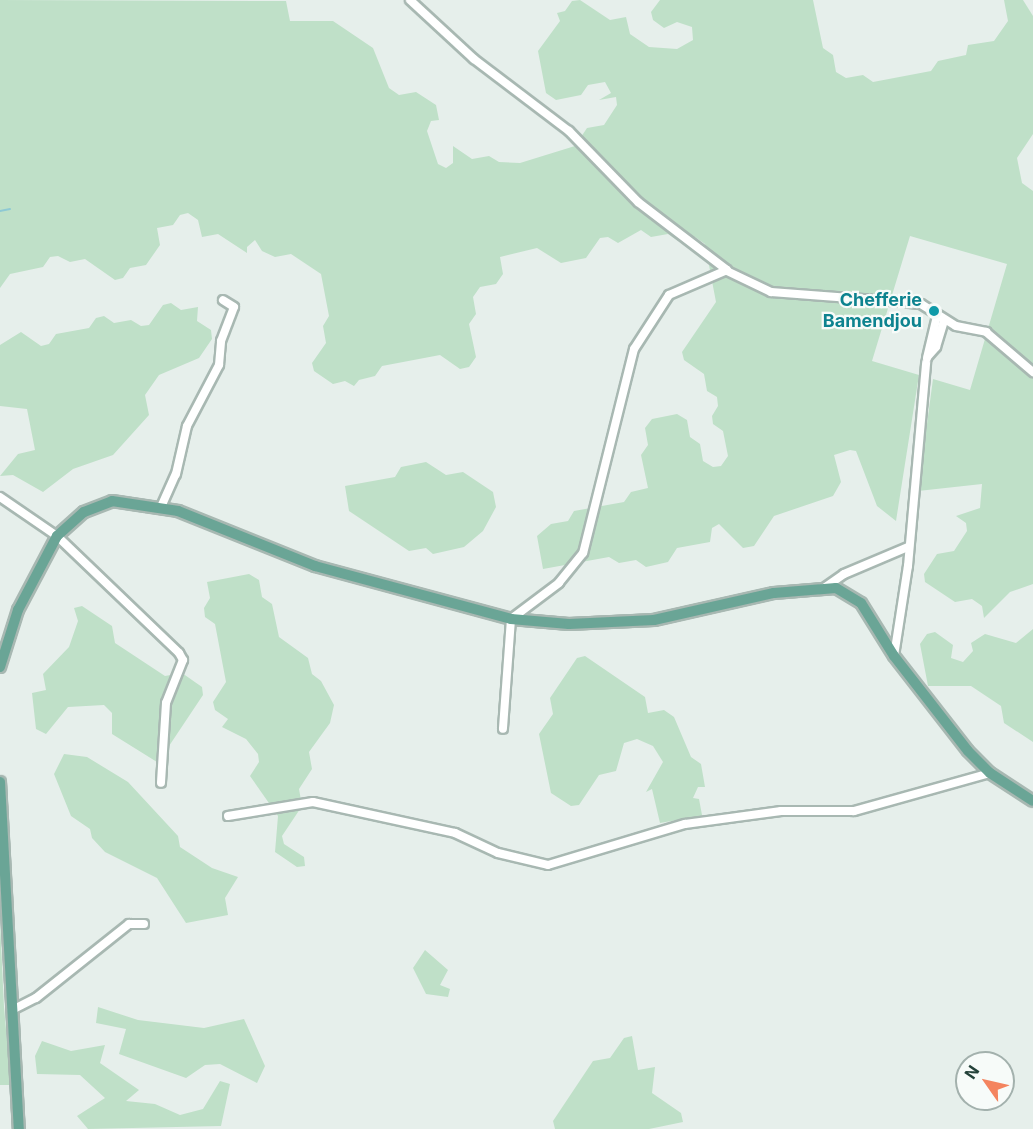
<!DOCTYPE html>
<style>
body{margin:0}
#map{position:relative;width:1033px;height:1129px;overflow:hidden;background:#e6efeb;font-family:Inter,sans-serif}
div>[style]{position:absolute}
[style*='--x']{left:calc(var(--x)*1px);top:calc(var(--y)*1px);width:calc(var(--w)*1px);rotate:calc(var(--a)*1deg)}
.green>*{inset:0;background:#bfe0c8}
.stream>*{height:1.5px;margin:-0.75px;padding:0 0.75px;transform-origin:0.75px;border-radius:0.75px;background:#8ec9d4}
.roads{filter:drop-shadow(2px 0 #a8b8b2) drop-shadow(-2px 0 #a8b8b2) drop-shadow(0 2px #a8b8b2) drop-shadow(0 -2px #a8b8b2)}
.minor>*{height:8px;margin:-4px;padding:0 4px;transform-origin:4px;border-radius:4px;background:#fff}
.major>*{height:10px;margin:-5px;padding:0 5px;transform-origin:5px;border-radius:5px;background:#6aa596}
.dots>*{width:16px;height:16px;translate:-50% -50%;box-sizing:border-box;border:3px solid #f7fbf9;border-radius:50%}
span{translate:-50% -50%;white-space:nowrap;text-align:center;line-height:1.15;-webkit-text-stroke:4.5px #f7fbf9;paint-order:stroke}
.culture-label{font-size:18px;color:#0d838f;font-weight:700}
.right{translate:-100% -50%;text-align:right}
.north{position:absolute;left:955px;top:1051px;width:60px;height:60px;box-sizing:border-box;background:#f7fbf9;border:2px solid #a3b1ad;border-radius:50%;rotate:304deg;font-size:16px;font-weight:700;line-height:24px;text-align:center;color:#24423a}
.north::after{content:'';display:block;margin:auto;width:21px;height:27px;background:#f4845f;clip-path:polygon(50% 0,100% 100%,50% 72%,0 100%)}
</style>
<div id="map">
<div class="green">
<div style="clip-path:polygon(0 0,286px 1px,290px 21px,333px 21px,373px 48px,389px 88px,399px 95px,416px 92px,436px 105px,439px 120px,431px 121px,427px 131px,438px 164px,446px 168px,453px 163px,453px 146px,472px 159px,489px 156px,499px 162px,520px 163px,575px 146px,587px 128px,604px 125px,617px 105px,616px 97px,599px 100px,611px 93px,605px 82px,588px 85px,581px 95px,556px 100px,546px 93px,538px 51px,560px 21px,557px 13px,565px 11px,572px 1px,580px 0,610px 20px,626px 17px,630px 34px,649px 47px,677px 49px,693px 40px,692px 27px,677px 22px,664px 28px,653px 20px,651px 12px,660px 0,813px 0,823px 48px,833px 55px,836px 72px,846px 78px,863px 75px,873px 82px,931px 71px,938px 61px,966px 55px,968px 45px,994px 41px,1008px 21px,1004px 0,1023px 0,1033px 16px,1033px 134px,1017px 158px,1022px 183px,1033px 191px,1033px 584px,1010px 592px,984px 618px,982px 606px,972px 599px,955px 602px,925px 582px,924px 574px,937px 554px,954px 551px,967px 531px,966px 523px,956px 516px,980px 508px,982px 484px,918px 491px,933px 379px,970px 390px,1007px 264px,910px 236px,872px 361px,919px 375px,896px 521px,877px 506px,856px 451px,850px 450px,834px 455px,841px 482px,833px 496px,774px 516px,754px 546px,743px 548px,719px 524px,712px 528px,710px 542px,677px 548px,668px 562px,646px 567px,636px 560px,619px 563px,609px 557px,543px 569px,537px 536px,551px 524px,568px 521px,574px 511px,624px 502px,631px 492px,648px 488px,641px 455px,648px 445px,645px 428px,652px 419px,677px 414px,687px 420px,690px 437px,700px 444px,703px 461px,713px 467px,721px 466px,728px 456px,723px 431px,713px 424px,712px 416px,718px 406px,717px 397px,707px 391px,704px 374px,684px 360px,682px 352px,716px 302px,705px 244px,695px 237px,678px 241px,668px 234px,651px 237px,641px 230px,618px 243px,608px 237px,600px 238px,586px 258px,561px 263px,537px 248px,500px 257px,503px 274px,496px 284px,480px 287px,473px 297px,476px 314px,469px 324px,476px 357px,469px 367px,460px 369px,440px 355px,382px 366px,375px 376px,359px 380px,354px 386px,345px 381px,333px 384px,314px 371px,312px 363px,326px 343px,323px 326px,329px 316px,321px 274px,291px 254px,275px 257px,262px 251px,255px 240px,247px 247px,247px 253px,218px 234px,202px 237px,198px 220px,188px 213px,180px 215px,173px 225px,157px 228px,160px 245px,146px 265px,130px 268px,123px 278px,115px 280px,85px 259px,70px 262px,58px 256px,50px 257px,43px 267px,10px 274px,0 288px)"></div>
<div style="clip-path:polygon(171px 303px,181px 310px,198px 307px,197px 321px,211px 330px,212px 339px,199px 358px,159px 375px,145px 395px,149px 415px,113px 455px,73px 469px,43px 492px,13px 475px,0 476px,18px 454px,35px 450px,27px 409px,0 406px,0 345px,21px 332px,41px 346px,49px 344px,56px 334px,89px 328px,96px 318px,104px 316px,114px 323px,131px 320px,141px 326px,149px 325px,163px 305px)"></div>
<div style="clip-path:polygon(426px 462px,446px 475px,463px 472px,493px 492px,496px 507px,483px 531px,464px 547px,433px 554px,426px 548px,409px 551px,349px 511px,345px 486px,395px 477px,401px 467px)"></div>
<div style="clip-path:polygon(249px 574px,259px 580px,262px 597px,272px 604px,279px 637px,308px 658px,312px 674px,321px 681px,334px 705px,330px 723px,309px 752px,312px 769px,299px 789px,302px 806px,282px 836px,284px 844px,304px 857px,305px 866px,297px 867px,275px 852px,278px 816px,250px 776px,259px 762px,258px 754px,246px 739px,222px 727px,228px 719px,215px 710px,213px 702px,226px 682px,215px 624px,205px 617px,204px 608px,210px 598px,207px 582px)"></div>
<div style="clip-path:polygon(82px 606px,112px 626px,115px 643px,165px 676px,182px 673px,202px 687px,203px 695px,163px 755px,165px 767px,112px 734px,112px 713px,104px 705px,68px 707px,46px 734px,36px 729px,32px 693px,46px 690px,43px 674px,69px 647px,78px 621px,74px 608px)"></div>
<div style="clip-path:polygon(1033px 629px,1033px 742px,1004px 723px,1001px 706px,971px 686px,928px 686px,920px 644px,927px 634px,935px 632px,953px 645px,951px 658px,963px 662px,973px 651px,971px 643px,985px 634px,1016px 643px)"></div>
<div style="clip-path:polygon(585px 656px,645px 697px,648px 713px,664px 710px,674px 717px,691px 757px,701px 764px,705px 787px,698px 787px,693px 798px,699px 799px,702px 815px,695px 825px,687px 827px,677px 820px,660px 823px,652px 789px,646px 792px,663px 762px,653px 746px,637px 739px,624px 743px,616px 771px,599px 775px,579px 805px,571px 806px,551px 793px,539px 734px,553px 714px,550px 698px,577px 658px)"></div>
<div style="clip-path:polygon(64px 754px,87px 757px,128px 782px,178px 836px,180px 847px,212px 868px,238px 877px,225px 898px,228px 915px,186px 923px,157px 878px,105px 852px,92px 838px,90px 829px,71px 816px,54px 774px)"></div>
<div style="clip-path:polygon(0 922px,4px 1007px,11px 1085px,0 1085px)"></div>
<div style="clip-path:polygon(425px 950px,448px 970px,440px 985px,450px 989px,448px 997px,426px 994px,413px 968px)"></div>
<div style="clip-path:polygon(98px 1007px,138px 1020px,204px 1028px,244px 1019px,265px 1066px,257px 1083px,220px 1064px,205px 1065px,186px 1078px,119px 1054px,126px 1029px,96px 1023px)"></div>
<div style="clip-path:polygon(632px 1036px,638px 1070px,655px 1067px,652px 1093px,681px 1113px,683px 1122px,649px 1129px,555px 1129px,553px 1121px,593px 1061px,610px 1058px,624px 1038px)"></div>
<div style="clip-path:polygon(42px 1041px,71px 1051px,105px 1045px,100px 1063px,139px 1090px,126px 1101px,155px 1104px,180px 1115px,203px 1109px,220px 1081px,230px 1084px,221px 1126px,88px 1129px,77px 1116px,105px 1098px,80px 1075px,37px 1074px,35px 1056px)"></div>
</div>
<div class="stream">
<div style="--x:0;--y:211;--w:10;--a:-11"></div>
</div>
<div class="roads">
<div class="minor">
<div style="--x:410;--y:0;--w:87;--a:42.7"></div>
<div style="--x:474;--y:59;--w:119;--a:37.2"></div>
<div style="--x:569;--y:131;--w:99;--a:45.8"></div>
<div style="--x:638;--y:202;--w:112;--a:37.4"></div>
<div style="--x:727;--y:270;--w:63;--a:156.7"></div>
<div style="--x:669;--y:295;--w:64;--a:122.9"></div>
<div style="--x:634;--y:349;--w:210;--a:104"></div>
<div style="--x:583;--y:553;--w:38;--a:129"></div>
<div style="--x:559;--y:583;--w:60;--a:143.1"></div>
<div style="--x:511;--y:619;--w:110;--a:94.2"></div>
<div style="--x:727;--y:271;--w:49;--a:25.5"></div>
<div style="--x:771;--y:292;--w:132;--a:4.3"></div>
<div style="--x:909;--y:303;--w:12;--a:5"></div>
<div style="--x:921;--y:304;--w:41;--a:32.2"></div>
<div style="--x:956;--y:326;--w:31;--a:11"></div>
<div style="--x:986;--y:332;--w:62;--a:40.4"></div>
<div style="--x:928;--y:356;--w:12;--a:-48"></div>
<div style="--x:936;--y:347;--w:27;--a:-73"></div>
<div style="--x:927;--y:358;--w:43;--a:-76.6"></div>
<div style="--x:0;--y:497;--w:69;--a:34.4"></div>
<div style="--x:57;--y:536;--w:169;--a:43.8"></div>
<div style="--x:179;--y:653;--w:8;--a:60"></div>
<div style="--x:183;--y:660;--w:46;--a:111.6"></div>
<div style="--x:166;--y:703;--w:80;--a:93.6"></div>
<div style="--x:161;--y:507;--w:36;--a:-66"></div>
<div style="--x:176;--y:474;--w:49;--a:-77.1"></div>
<div style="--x:187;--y:426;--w:69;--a:-62.3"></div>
<div style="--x:219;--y:365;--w:24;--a:-85"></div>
<div style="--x:221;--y:341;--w:36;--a:-69"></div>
<div style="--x:234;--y:307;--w:13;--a:-148"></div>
<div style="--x:824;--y:588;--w:24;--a:-35"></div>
<div style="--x:844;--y:574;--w:69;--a:-22.9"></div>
<div style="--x:894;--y:656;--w:91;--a:-81.2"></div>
<div style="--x:908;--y:566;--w:204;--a:-84.9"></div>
<div style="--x:228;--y:816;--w:86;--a:-9.4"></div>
<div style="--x:313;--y:802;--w:145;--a:12.3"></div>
<div style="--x:455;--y:833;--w:47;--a:24.9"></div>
<div style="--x:498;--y:853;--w:51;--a:13.5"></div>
<div style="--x:548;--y:865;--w:143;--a:-16.7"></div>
<div style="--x:685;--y:824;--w:97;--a:-7.7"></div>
<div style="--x:781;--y:811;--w:73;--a:0"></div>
<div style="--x:854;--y:811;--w:141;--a:-15.6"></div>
<div style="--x:12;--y:1010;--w:27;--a:-27"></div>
<div style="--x:36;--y:998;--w:119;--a:-38.5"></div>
<div style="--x:129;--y:924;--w:15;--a:0"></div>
</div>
<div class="major">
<div style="--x:0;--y:667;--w:60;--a:-72.5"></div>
<div style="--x:18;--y:610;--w:84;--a:-62.2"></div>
<div style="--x:57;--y:536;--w:36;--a:-42"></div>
<div style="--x:84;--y:512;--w:30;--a:-21"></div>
<div style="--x:112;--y:501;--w:67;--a:8.6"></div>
<div style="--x:178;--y:511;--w:148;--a:21.9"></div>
<div style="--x:315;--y:566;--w:203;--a:15.1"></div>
<div style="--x:511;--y:619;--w:58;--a:4.9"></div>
<div style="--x:569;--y:624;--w:85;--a:-2.7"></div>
<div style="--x:654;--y:620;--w:123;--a:-12.7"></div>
<div style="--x:774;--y:593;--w:62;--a:-4.6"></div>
<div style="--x:836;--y:588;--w:29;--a:31"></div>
<div style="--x:861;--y:603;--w:62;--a:58.1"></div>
<div style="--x:894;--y:656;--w:120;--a:52.1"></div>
<div style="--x:968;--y:751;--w:31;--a:45"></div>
<div style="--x:990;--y:773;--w:51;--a:33.1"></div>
<div style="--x:0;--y:782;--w:348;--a:86.9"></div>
</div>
</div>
<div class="dots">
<div style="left:934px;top:311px;background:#0f9aa8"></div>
</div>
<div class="culture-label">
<span class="right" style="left:922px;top:311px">Chefferie<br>Bamendjou</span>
</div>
<div class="north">N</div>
</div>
